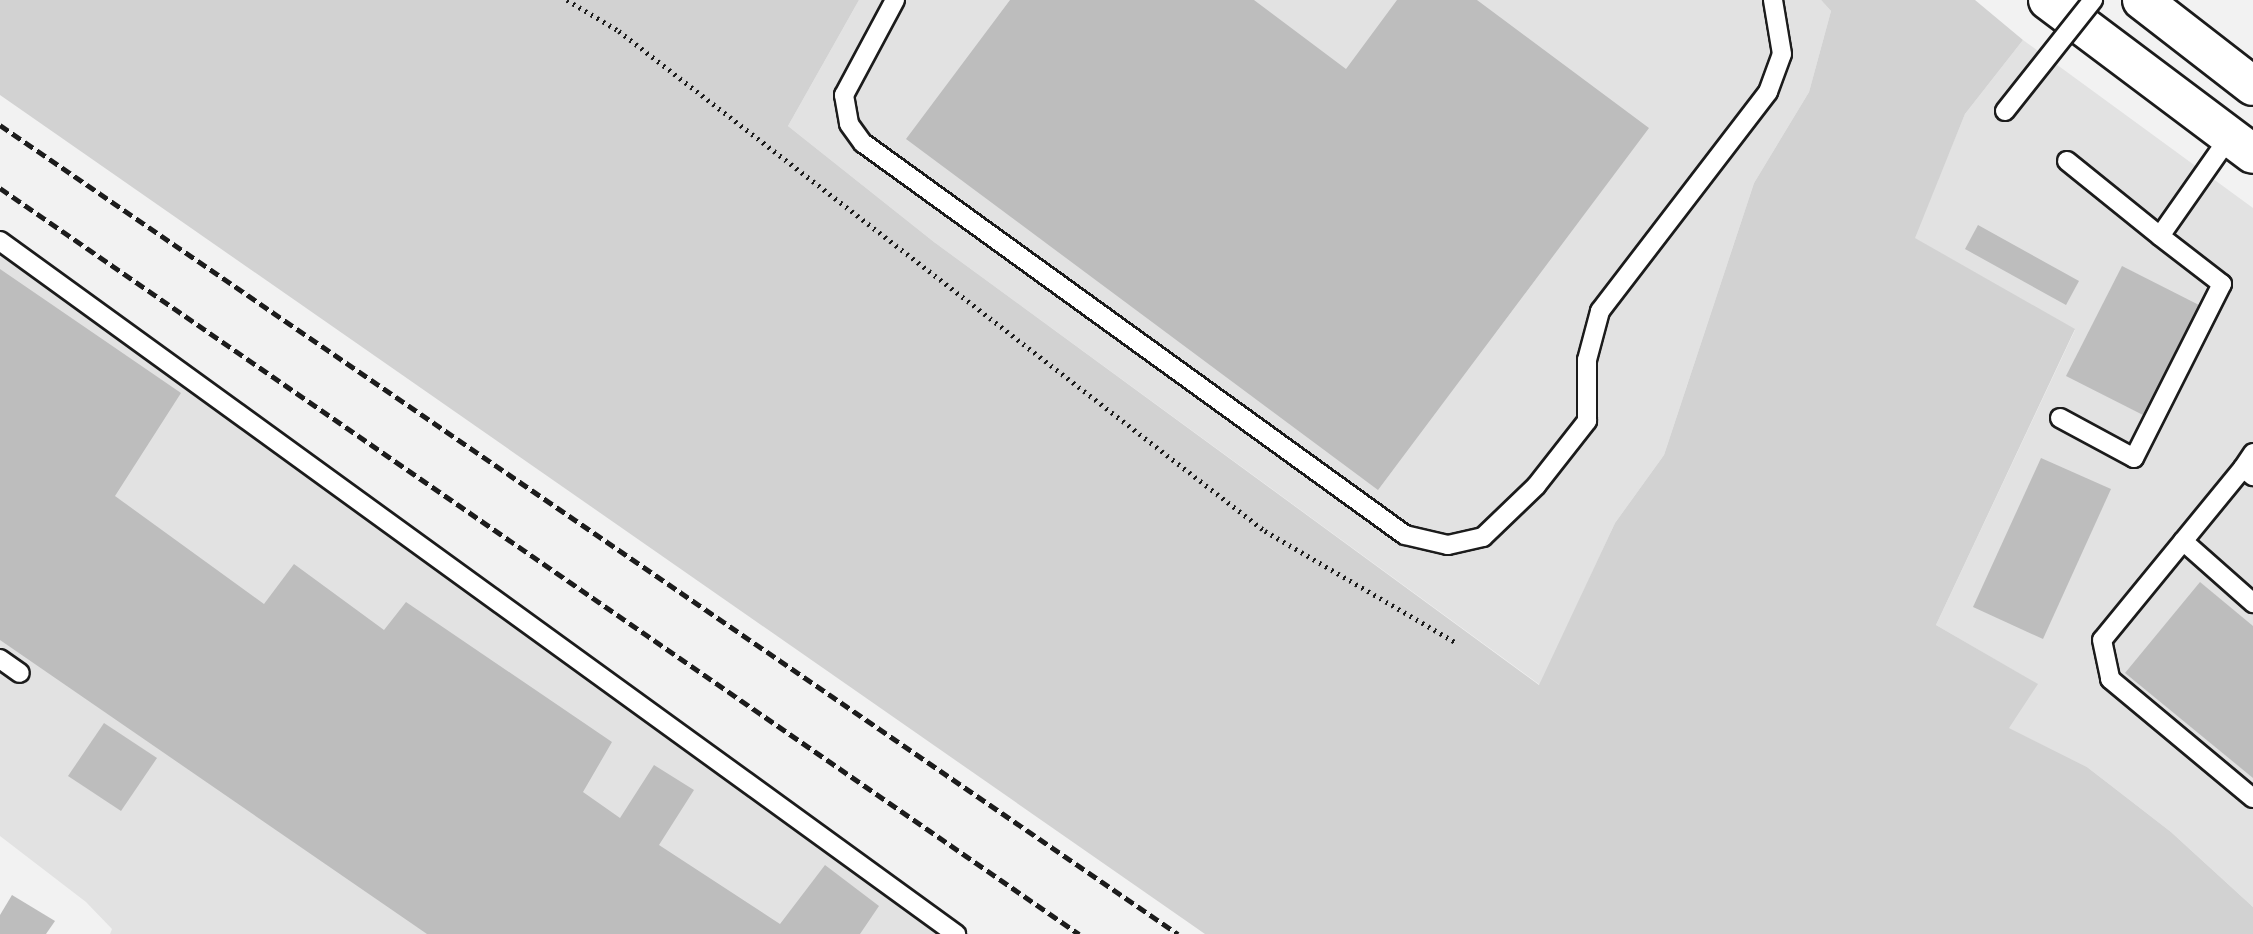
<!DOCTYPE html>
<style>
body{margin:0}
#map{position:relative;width:2253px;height:934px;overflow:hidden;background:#f2f2f2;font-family:Mali,sans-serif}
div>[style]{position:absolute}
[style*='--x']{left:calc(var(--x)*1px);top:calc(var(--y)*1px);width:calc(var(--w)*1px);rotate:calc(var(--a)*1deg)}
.built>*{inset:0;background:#e2e2e2}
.green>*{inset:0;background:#d2d2d2}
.building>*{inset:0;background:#bdbdbd}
.path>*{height:4.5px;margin-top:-2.25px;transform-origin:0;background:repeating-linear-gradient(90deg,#1c1c1c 0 2px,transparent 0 7px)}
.roads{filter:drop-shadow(2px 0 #1c1c1c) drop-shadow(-2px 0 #1c1c1c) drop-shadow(0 2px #1c1c1c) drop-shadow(0 -2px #1c1c1c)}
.service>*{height:18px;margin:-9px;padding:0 9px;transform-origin:9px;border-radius:9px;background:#fff}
.trunk>*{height:38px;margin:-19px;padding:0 19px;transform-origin:19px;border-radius:19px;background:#fff}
.rail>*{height:5px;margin-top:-2.5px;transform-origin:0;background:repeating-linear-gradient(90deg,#1c1c1c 0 10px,transparent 0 15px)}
.bridges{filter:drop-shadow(2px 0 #1c1c1c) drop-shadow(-2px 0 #1c1c1c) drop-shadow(0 2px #1c1c1c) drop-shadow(0 -2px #1c1c1c)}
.service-bridge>*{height:18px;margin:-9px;padding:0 9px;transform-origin:9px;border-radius:9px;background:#fff}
span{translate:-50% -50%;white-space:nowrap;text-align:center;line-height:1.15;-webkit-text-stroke:7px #fff;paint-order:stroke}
</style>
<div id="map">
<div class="built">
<div style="clip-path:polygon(859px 0,1821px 0,1831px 11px,1809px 92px,1754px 183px,1664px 455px,1615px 523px,1540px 685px,934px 242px,788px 126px)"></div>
<div style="clip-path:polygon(2023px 40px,2253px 208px,2253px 907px,2171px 832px,2087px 767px,2008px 728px,2037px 684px,1936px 625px,2075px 330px,1914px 238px,1965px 114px)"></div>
<div style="clip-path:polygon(0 236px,969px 934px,110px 934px,112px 929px,86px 902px,0 836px)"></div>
</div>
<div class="green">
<div style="clip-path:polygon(0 0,859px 0,788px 126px,934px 242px,1539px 685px,1615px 523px,1664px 455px,1754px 183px,1809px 92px,1831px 11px,1821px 0,1975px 0,2023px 40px,1965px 114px,1915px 238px,2075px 329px,1936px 625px,2038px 684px,2009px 728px,2087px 767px,2171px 832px,2253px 907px,2253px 934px,1205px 934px,0 95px)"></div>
</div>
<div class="building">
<div style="clip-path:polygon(1010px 0,1254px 0,1346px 69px,1397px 0,1477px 0,1649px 128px,1378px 490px,906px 139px)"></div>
<div style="clip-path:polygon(1978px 225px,2079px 281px,2066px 305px,1965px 249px)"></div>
<div style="clip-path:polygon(2122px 266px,2199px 305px,2143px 415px,2066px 376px)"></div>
<div style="clip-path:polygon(0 269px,181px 393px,115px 496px,264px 604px,294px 564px,384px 630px,406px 602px,612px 742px,583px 792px,620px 818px,654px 765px,694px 790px,659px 845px,780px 924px,825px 865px,879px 906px,860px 934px,427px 934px,0 640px)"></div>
<div style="clip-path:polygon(2041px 458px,2111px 489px,2043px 639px,1973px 607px)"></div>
<div style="clip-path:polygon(2200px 582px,2253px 626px,2253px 778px,2125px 673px)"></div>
<div style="clip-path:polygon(104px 723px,157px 758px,121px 811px,68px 776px)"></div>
<div style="clip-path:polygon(12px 895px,55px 921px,46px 934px,0 934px,0 915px)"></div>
</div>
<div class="path">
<div style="--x:567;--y:0;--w:61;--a:30.8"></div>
<div style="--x:619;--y:31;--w:817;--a:37.74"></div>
<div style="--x:1265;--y:531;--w:220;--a:30.3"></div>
</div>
<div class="roads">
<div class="service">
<div style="--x:895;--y:0;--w:108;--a:118.2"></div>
<div style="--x:844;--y:95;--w:29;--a:80"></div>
<div style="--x:849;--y:124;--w:24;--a:54"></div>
<div style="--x:863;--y:143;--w:669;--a:35.88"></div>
<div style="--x:1405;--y:535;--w:44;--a:13.1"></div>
<div style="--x:1448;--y:545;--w:36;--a:-13"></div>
<div style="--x:1483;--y:537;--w:74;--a:-43.9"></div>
<div style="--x:1536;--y:486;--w:83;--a:-51.9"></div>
<div style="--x:1587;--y:421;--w:61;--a:-90"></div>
<div style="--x:1587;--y:360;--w:51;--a:-75.1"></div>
<div style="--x:1600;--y:311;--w:276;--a:-52.5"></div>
<div style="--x:1768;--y:92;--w:40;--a:-69.8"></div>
<div style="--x:1782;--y:54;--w:55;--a:-99.5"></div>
<div style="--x:2067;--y:161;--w:119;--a:38.9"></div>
<div style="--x:2160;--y:236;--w:122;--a:-55"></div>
<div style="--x:0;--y:241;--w:1181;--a:35.94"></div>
<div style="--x:2060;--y:418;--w:84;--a:28.4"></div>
<div style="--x:2134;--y:458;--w:195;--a:-63.2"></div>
<div style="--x:2222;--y:284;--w:78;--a:-142.3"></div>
<div style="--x:2253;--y:453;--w:18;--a:124"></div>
<div style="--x:2243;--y:468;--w:13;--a:39"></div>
<div style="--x:2243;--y:468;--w:222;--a:129.3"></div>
<div style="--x:2102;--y:640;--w:40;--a:78"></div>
<div style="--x:2110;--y:679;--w:186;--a:39.8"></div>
<div style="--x:2183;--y:541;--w:94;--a:41.5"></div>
<div style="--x:0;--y:659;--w:24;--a:35"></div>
</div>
<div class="trunk">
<div style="--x:2048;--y:0;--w:256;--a:36.9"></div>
<div style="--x:2142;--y:0;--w:140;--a:37.8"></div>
</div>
</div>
<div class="rail">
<div style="--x:0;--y:125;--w:1429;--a:34.48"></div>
<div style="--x:0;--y:188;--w:1312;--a:34.66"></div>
</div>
<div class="bridges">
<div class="service-bridge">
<div style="--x:2005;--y:111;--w:142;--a:-51.6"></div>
</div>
</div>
</div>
